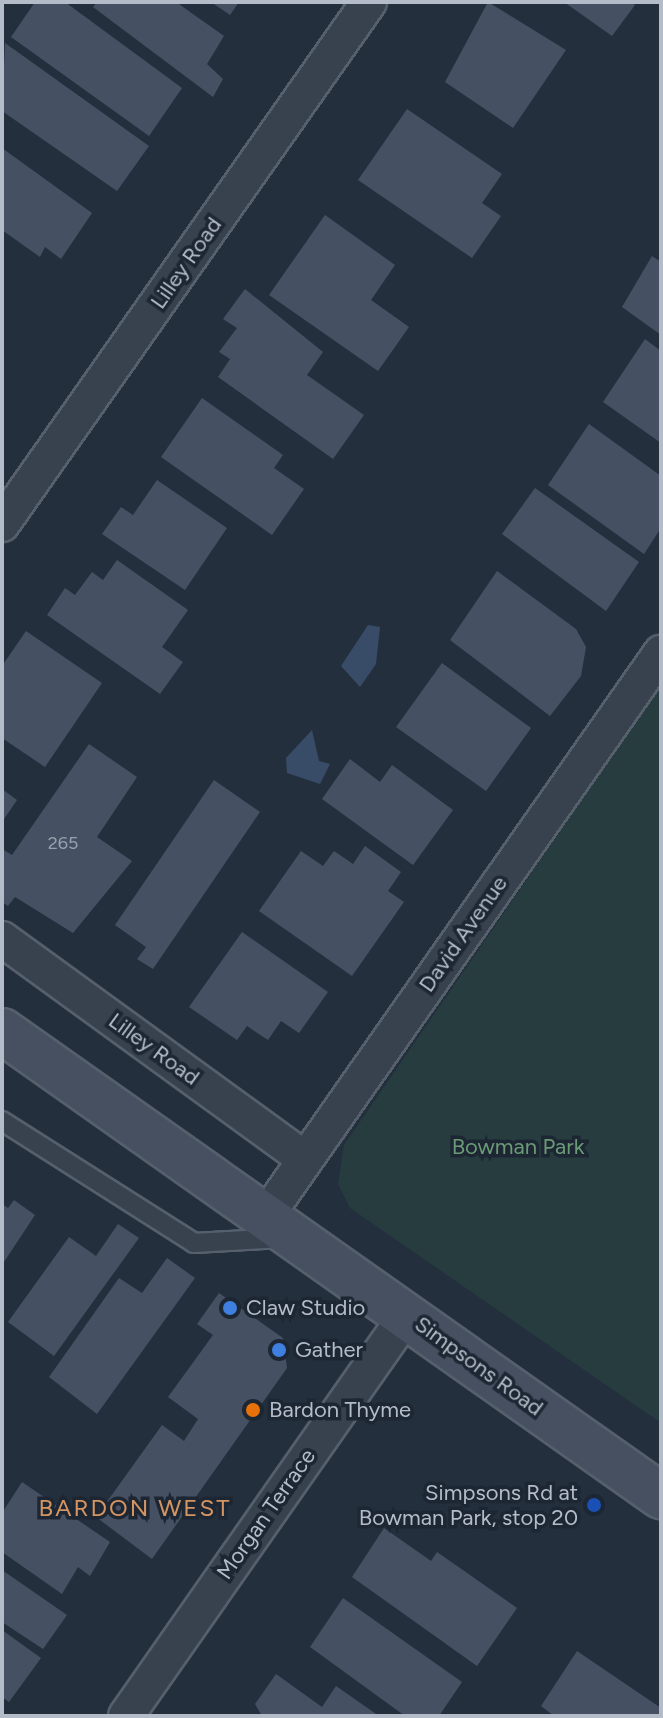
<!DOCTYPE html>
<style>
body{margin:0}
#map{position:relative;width:663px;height:1718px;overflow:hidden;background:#242f3e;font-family:Figtree,sans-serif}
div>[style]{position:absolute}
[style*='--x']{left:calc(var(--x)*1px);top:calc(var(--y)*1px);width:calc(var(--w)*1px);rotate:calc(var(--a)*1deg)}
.green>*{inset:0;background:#263c3f}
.water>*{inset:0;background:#394c67}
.building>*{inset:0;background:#455162}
.roads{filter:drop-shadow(2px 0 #565f6c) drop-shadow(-2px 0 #565f6c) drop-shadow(0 2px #565f6c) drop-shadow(0 -2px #565f6c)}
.lane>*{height:18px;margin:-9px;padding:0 9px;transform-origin:9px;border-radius:9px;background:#38414e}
.street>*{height:34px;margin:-17px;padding:0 17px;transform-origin:17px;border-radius:17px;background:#38414e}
.secondary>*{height:44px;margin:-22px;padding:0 22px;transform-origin:22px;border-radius:22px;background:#465061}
.dots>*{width:22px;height:22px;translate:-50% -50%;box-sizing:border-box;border:4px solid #1d2633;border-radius:50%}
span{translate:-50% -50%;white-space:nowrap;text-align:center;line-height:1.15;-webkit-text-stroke:7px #1d2633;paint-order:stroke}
.number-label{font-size:18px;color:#98a1af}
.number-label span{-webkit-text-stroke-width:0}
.street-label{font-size:22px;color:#b4bcc9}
.park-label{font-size:22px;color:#6b9a76}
.poi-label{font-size:22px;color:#b4bcc9}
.left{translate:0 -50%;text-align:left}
.right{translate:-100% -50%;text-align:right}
.neighbourhood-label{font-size:24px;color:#d59563;letter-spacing:2px}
.frame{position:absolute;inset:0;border:4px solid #b4bcc9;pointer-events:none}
</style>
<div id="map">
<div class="green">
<div style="clip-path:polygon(661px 685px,661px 1423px,350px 1208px,338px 1184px,344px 1145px)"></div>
</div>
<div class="water">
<div style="clip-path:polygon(368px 625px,380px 627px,376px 664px,360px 687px,341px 666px)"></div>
<div style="clip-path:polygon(312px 730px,319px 761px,330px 764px,320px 784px,287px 773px,286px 758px)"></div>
</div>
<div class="building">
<div style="clip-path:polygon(35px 2px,65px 2px,182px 88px,149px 136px,11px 37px)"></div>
<div style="clip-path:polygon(97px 2px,176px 2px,224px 36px,207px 64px,223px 79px,213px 97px,93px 7px)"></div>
<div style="clip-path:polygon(211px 2px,239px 2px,230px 15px)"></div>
<div style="clip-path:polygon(488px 2px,566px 50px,513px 128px,445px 82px)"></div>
<div style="clip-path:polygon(564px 2px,630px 2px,635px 5px,612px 36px)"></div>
<div style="clip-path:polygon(5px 43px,149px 146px,117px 191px,2px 111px)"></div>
<div style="clip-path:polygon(407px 109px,502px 174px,482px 203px,501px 216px,472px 258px,358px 180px)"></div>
<div style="clip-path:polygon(2px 148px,92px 213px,61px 259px,45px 247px,40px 257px,2px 230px)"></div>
<div style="clip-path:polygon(325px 215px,395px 265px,371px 300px,409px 327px,378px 371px,269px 295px)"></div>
<div style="clip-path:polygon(652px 256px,661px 262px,661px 335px,622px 307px)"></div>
<div style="clip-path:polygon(245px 289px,323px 352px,307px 375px,364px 415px,333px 459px,218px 377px,230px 359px,219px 352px,237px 328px,223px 319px)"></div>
<div style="clip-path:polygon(645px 339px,661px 351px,661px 443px,603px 402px)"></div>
<div style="clip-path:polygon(202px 398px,283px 455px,274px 468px,304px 489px,272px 535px,161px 457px)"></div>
<div style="clip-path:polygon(589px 424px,661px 476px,661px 528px,644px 554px,548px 485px)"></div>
<div style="clip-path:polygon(157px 480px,227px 528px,185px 590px,102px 534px,121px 507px,133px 515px)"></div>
<div style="clip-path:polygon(535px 488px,639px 562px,606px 611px,502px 534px)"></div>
<div style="clip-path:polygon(117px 560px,188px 610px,162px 647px,183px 662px,160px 694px,47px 615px,65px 588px,75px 595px,92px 572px,103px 580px)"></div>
<div style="clip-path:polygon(497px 571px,576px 629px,586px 647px,581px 676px,550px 716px,450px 640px)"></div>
<div style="clip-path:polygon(26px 631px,102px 683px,45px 767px,2px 738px,2px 666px)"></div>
<div style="clip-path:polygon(442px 663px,531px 728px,486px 791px,396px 727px)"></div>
<div style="clip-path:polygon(89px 744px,137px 777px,97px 837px,132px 861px,73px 933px,15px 897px,8px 906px,2px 902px,2px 849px,12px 855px)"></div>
<div style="clip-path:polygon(350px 759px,380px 782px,392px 765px,453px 810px,413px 865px,322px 799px)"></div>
<div style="clip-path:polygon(214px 780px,260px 812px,153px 969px,137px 959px,146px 947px,115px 925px)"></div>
<div style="clip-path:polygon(2px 789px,17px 800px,2px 822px)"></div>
<div style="clip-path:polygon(365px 846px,401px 872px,388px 891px,404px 902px,352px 976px,259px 911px,301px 851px,323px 866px,334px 851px,353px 864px)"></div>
<div style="clip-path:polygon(242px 932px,328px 992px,299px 1033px,281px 1021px,268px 1040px,247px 1026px,237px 1040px,189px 1007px)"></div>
<div style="clip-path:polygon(14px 1200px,35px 1215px,2px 1265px,2px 1204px,8px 1208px)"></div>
<div style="clip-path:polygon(118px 1224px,139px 1238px,54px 1356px,8px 1322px,69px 1237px,96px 1256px)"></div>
<div style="clip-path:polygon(167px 1258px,195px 1278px,97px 1414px,49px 1377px,119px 1278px,142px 1293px)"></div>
<div style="clip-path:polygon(219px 1293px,283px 1338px,287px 1368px,152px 1559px,96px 1517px,162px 1425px,184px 1441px,198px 1419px,168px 1397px,213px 1335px,197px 1324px)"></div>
<div style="clip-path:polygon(22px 1482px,110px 1542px,90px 1576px,78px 1567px,62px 1594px,2px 1552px,2px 1513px)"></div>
<div style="clip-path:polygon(384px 1528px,431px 1561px,437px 1552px,517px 1608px,477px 1666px,352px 1577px)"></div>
<div style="clip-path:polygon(2px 1570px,67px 1615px,43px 1649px,2px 1622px)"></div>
<div style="clip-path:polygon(343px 1598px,462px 1682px,439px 1716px,405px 1716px,310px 1647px)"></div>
<div style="clip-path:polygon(2px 1630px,41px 1658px,9px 1702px,2px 1697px)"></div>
<div style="clip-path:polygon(577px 1651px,661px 1708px,661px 1716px,554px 1716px,541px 1706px)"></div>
<div style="clip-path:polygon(276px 1674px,322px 1707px,336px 1686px,379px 1716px,262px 1716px,255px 1704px)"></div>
</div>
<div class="roads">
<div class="lane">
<div style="--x:2;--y:1121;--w:227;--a:32.4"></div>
<div style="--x:194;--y:1243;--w:88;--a:-3.3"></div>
</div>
<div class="street">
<div style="--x:2;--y:524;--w:638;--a:-54.89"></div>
<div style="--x:2;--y:939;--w:374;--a:36"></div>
<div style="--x:266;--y:1216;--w:688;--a:-54.95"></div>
<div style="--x:126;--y:1716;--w:491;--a:-55"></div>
</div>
<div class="secondary">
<div style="--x:2;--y:1031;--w:807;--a:35.21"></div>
</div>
</div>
<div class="dots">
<div style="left:230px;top:1308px;background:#3f7fe0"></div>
<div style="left:279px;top:1350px;background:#3f7fe0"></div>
<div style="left:253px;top:1410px;background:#e8710a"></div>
<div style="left:594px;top:1505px;background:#1a4fb4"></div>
</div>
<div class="number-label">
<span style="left:63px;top:843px">265</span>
</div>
<div class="street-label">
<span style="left:186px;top:263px;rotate:-55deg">Lilley Road</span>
<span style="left:463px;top:934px;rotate:-55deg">David Avenue</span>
<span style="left:154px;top:1049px;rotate:36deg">Lilley Road</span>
<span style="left:479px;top:1366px;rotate:36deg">Simpsons Road</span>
<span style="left:266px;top:1514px;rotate:-55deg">Morgan Terrace</span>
</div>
<div class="park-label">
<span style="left:518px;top:1147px">Bowman Park</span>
</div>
<div class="poi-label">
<span class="left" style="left:246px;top:1308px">Claw Studio</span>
<span class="left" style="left:295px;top:1350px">Gather</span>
<span class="left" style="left:269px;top:1410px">Bardon Thyme</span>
<span class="right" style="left:578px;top:1505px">Simpsons Rd at<br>Bowman Park, stop 20</span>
</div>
<div class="neighbourhood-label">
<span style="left:135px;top:1508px">BARDON WEST</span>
</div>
<div class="frame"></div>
</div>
